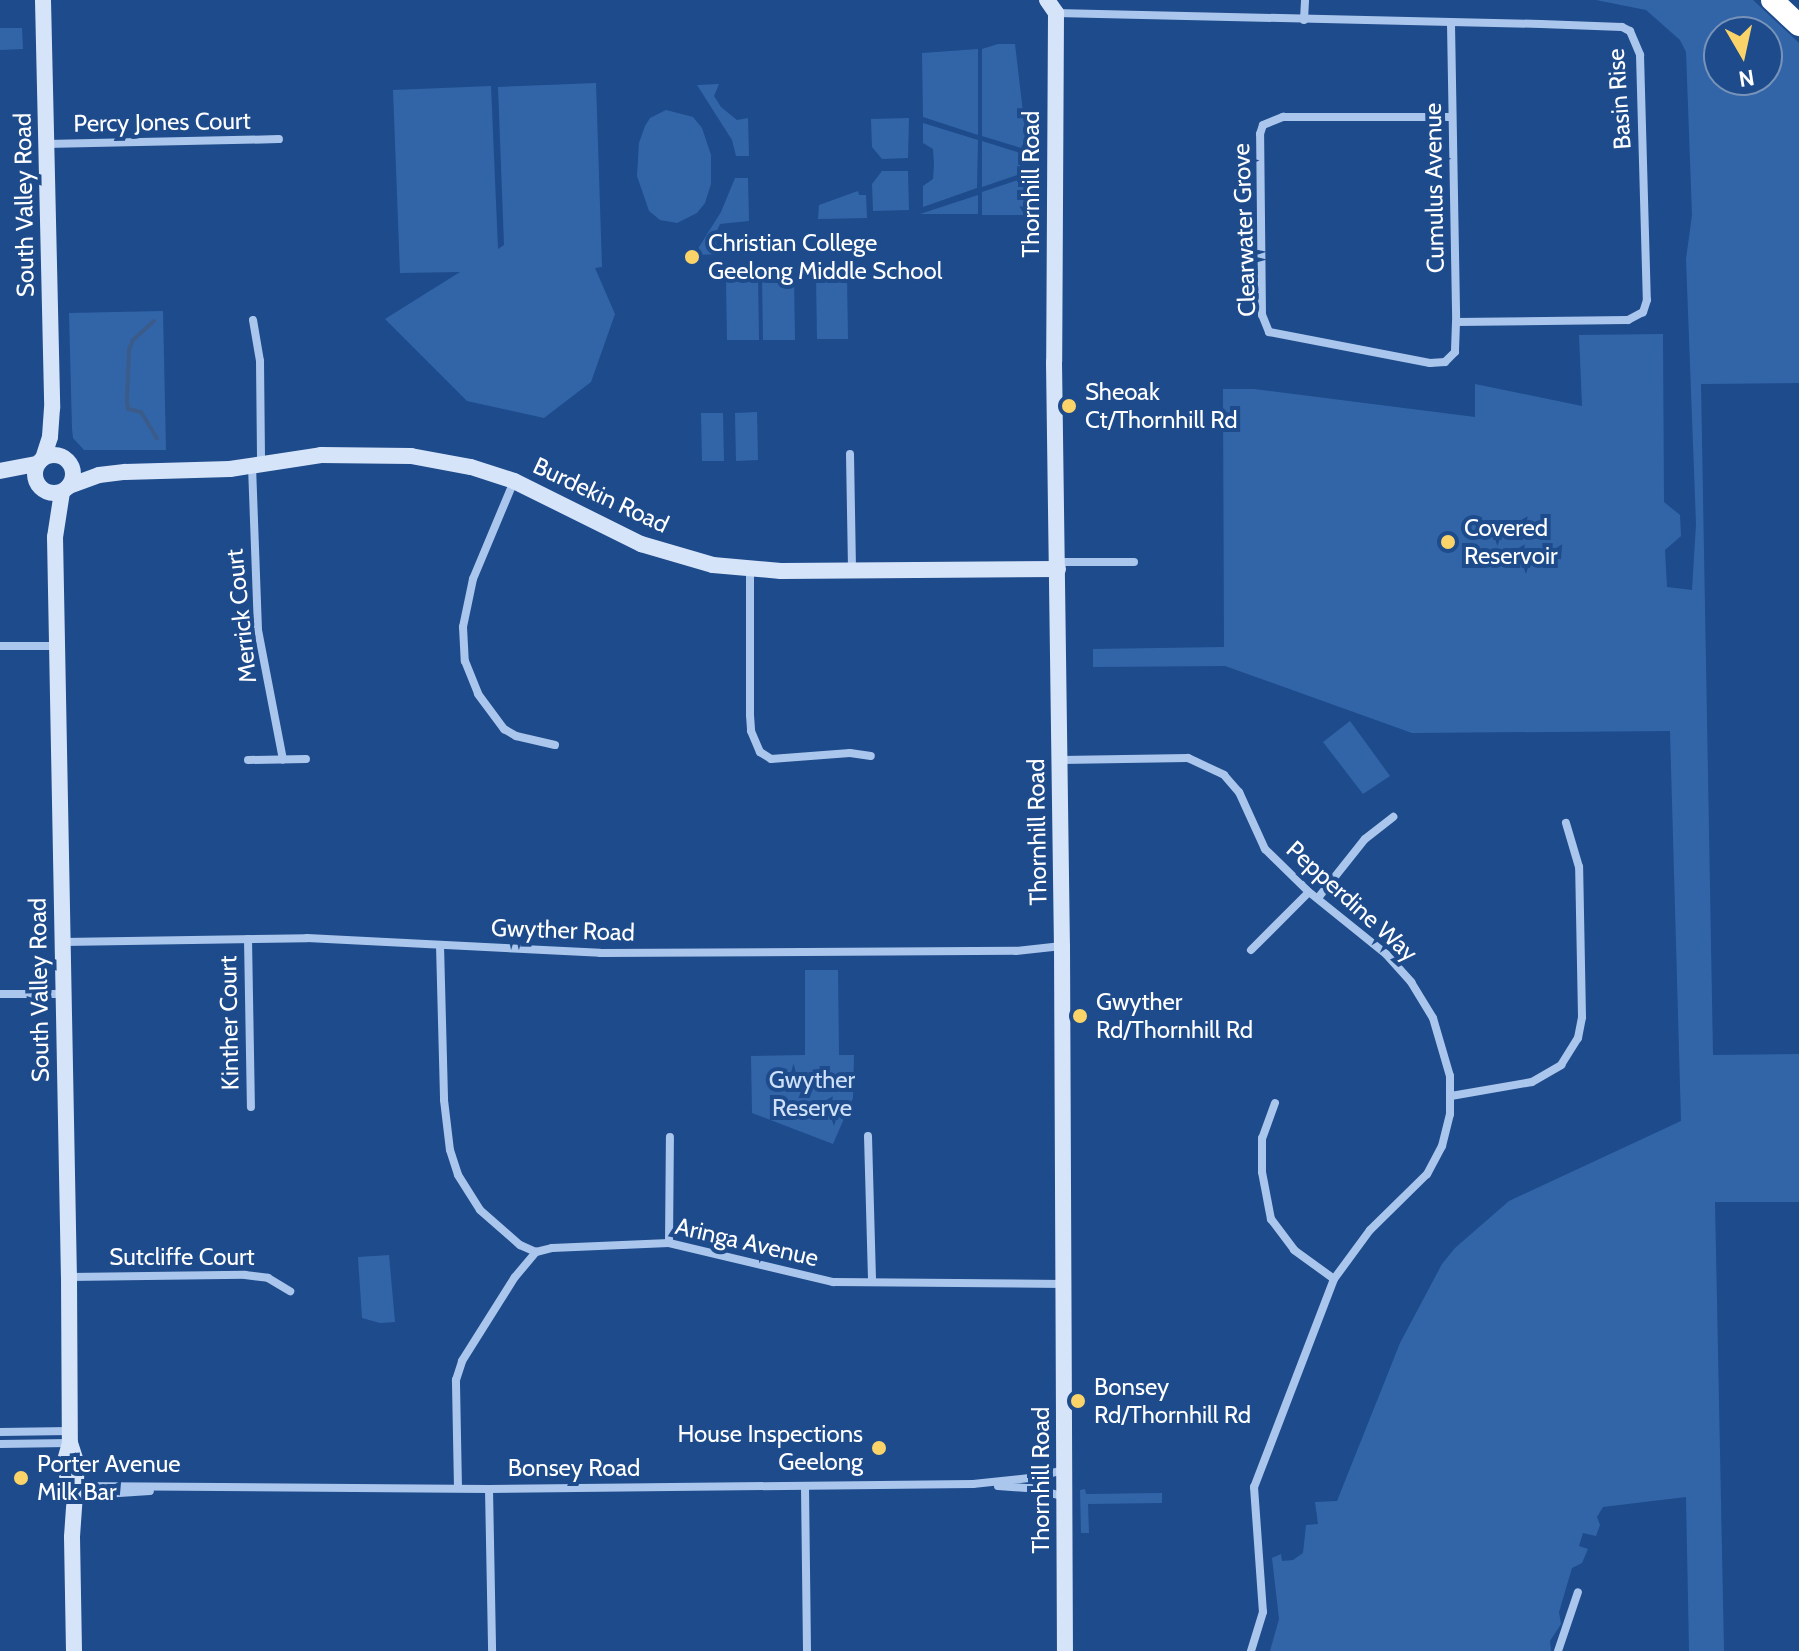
<!DOCTYPE html>
<style>
body{margin:0}
#map{position:relative;width:1799px;height:1651px;overflow:hidden;background:#1e4b8b;font-family:Cabin,sans-serif}
div>[style]{position:absolute}
[style*='--x']{left:calc(var(--x)*1px);top:calc(var(--y)*1px);width:calc(var(--w)*1px);rotate:calc(var(--a)*1deg)}
.green>*{inset:0;background:#3265a8}
.stream>*{height:4px;margin:-2px;padding:0 2px;transform-origin:2px;border-radius:2px;background:#3b5c8a}
.street>*{height:8px;margin:-4px;padding:0 4px;transform-origin:4px;border-radius:4px;background:#aac6ec}
.secondary>*{height:16px;margin:-8px;padding:0 8px;transform-origin:8px;border-radius:8px;background:#d6e4f9}
.secondary>.ring{margin:-8px;padding:0;box-sizing:content-box;background:none;border:16px solid #d6e4f9;border-radius:50%}
.highway>*{height:22px;margin:-11px;padding:0 11px;transform-origin:11px;border-radius:11px;background:#fff}
.dots>*{width:22px;height:22px;translate:-50% -50%;box-sizing:border-box;border:4px solid #1e4b8b;border-radius:50%}
span{translate:-50% -50%;white-space:nowrap;text-align:center;line-height:1.15;-webkit-text-stroke:8px #1e4b8b;paint-order:stroke}
.street-label{font-size:24px;color:#fff}
.poi-label{font-size:24px;color:#fff}
.left{translate:0 -50%;text-align:left}
.right{translate:-100% -50%;text-align:right}
.park-label{font-size:24px;color:#cfe1f9}
.north{position:absolute;left:1703px;top:16px;width:80px;height:80px;box-sizing:border-box;background:#1e4b8b;border:2px solid #7893b9;border-radius:50%;rotate:171deg;font-size:22px;font-weight:700;line-height:32px;text-align:center;color:#fff}
.north::after{content:'';display:block;margin:auto;width:28px;height:36px;background:#fbd469;clip-path:polygon(50% 0,100% 100%,50% 72%,0 100%)}
</style>
<div id="map">
<div class="green">
<div style="clip-path:polygon(evenodd,1596px 0,1753px 0,1799px 43px,1799px 383px,1701px 384px,1713px 1055px,1799px 1054px,1799px 1202px,1715px 1202px,1724px 1651px,1689px 1651px,1686px 1497px,1603px 1507px,1597px 1517px,1600px 1525px,1596px 1536px,1583px 1533px,1579px 1546px,1588px 1549px,1582px 1563px,1572px 1568px,1559px 1612px,1561px 1624px,1550px 1641px,1551px 1651px,1270px 1651px,1279px 1619px,1272px 1558px,1281px 1554px,1282px 1561px,1293px 1560px,1303px 1553px,1306px 1525px,1318px 1524px,1315px 1502px,1337px 1501px,1400px 1343px,1442px 1264px,1455px 1248px,1509px 1201px,1681px 1121px,1670px 731px,1412px 733px,1225px 666px,1093px 667px,1093px 649px,1224px 647px,1223px 389px,1254px 389px,1475px 417px,1475px 384px,1582px 406px,1579px 335px,1663px 334px,1664px 502px,1680px 515px,1681px 536px,1665px 550px,1667px 587px,1692px 590px,1696px 524px,1686px 259px,1692px 215px,1686px 52px,1680px 40px,1646px 10px,1596px 0,1767px 32px,1767px 80px,1719px 80px,1719px 32px,1767px 32px)"></div>
<div style="clip-path:polygon(0 28px,22px 28px,23px 49px,0 50px)"></div>
<div style="clip-path:polygon(998px 44px,1015px 44px,1026px 138px,1021px 148px,982px 136px,982px 49px)"></div>
<div style="clip-path:polygon(978px 49px,978px 135px,923px 117px,922px 53px)"></div>
<div style="clip-path:polygon(596px 83px,602px 267px,595px 268px,615px 314px,591px 382px,544px 418px,467px 401px,385px 319px,460px 272px,400px 273px,393px 90px,491px 86px,498px 249px,504px 245px,498px 87px)"></div>
<div style="clip-path:polygon(719px 84px,714px 96px,721px 107px,737px 120px,748px 118px,749px 156px,736px 156px,732px 140px,697px 85px)"></div>
<div style="clip-path:polygon(666px 110px,693px 117px,702px 128px,711px 155px,711px 184px,705px 203px,697px 213px,677px 223px,660px 220px,649px 211px,637px 176px,639px 143px,645px 126px,650px 118px)"></div>
<div style="clip-path:polygon(909px 118px,908px 158px,882px 159px,872px 147px,871px 119px)"></div>
<div style="clip-path:polygon(923px 123px,978px 140px,977px 188px,923px 207px,923px 186px,933px 179px,934px 165px,933px 149px,923px 143px)"></div>
<div style="clip-path:polygon(982px 141px,1020px 153px,1020px 174px,982px 187px)"></div>
<div style="clip-path:polygon(882px 171px,908px 171px,909px 210px,873px 211px,872px 184px)"></div>
<div style="clip-path:polygon(735px 178px,748px 178px,749px 221px,720px 224px,714px 237px,720px 254px,694px 255px,721px 212px)"></div>
<div style="clip-path:polygon(1021px 179px,1026px 189px,1026px 215px,982px 215px,982px 192px)"></div>
<div style="clip-path:polygon(858px 191px,859px 195px,866px 195px,867px 218px,818px 219px,819px 205px)"></div>
<div style="clip-path:polygon(978px 195px,978px 214px,920px 214px)"></div>
<div style="clip-path:polygon(816px 276px,847px 276px,848px 339px,817px 339px)"></div>
<div style="clip-path:polygon(758px 277px,759px 340px,727px 340px,726px 278px)"></div>
<div style="clip-path:polygon(762px 277px,794px 277px,795px 340px,763px 340px)"></div>
<div style="clip-path:polygon(163px 311px,166px 450px,84px 450px,73px 438px,72px 429px,69px 313px)"></div>
<div style="clip-path:polygon(757px 412px,758px 460px,736px 461px,735px 413px)"></div>
<div style="clip-path:polygon(701px 413px,723px 413px,724px 461px,702px 461px)"></div>
<div style="clip-path:polygon(1350px 721px,1390px 776px,1363px 794px,1323px 742px)"></div>
<div style="clip-path:polygon(805px 970px,838px 970px,839px 1055px,854px 1055px,853px 1098px,833px 1144px,752px 1113px,751px 1056px,805px 1055px)"></div>
<div style="clip-path:polygon(389px 1255px,395px 1322px,380px 1323px,362px 1318px,358px 1257px)"></div>
<div style="clip-path:polygon(1085px 1489px,1086px 1494px,1162px 1493px,1162px 1503px,1088px 1504px,1089px 1533px,1081px 1533px,1080px 1490px)"></div>
</div>
<div class="stream">
<div style="--x:154;--y:321;--w:28;--a:138"></div>
<div style="--x:133;--y:340;--w:11;--a:112"></div>
<div style="--x:129;--y:350;--w:50;--a:92.3"></div>
<div style="--x:127;--y:400;--w:9;--a:84"></div>
<div style="--x:128;--y:409;--w:13;--a:13"></div>
<div style="--x:141;--y:412;--w:31;--a:59"></div>
</div>
<div class="street">
<div style="--x:1056;--y:13;--w:485;--a:1.3"></div>
<div style="--x:1541;--y:24;--w:81;--a:2.1"></div>
<div style="--x:1622;--y:27;--w:9;--a:27"></div>
<div style="--x:1630;--y:31;--w:26;--a:67"></div>
<div style="--x:1640;--y:55;--w:245;--a:88.4"></div>
<div style="--x:1647;--y:300;--w:13;--a:108"></div>
<div style="--x:1643;--y:312;--w:17;--a:152"></div>
<div style="--x:1628;--y:320;--w:172;--a:179.3"></div>
<div style="--x:1304;--y:20;--w:20;--a:-87"></div>
<div style="--x:1451;--y:24;--w:298;--a:89"></div>
<div style="--x:1456;--y:322;--w:30;--a:92"></div>
<div style="--x:1455;--y:352;--w:14;--a:135"></div>
<div style="--x:1445;--y:362;--w:15;--a:176"></div>
<div style="--x:1430;--y:363;--w:164;--a:-169.1"></div>
<div style="--x:1269;--y:332;--w:18;--a:-112"></div>
<div style="--x:1262;--y:315;--w:181;--a:-90.6"></div>
<div style="--x:1260;--y:134;--w:9;--a:-72"></div>
<div style="--x:1263;--y:125;--w:22;--a:-22"></div>
<div style="--x:1283;--y:117;--w:169;--a:0"></div>
<div style="--x:46;--y:144;--w:233;--a:-1.2"></div>
<div style="--x:253;--y:320;--w:42;--a:80.3"></div>
<div style="--x:260;--y:361;--w:104;--a:89.4"></div>
<div style="--x:850;--y:454;--w:117;--a:89"></div>
<div style="--x:252;--y:466;--w:164;--a:87.9"></div>
<div style="--x:258;--y:630;--w:132;--a:79.1"></div>
<div style="--x:514;--y:481;--w:106;--a:112.7"></div>
<div style="--x:473;--y:579;--w:49;--a:101.8"></div>
<div style="--x:463;--y:627;--w:34;--a:87"></div>
<div style="--x:465;--y:661;--w:35;--a:68"></div>
<div style="--x:478;--y:694;--w:44;--a:53.4"></div>
<div style="--x:504;--y:729;--w:14;--a:30"></div>
<div style="--x:516;--y:736;--w:40;--a:13"></div>
<div style="--x:1058;--y:562;--w:76;--a:0"></div>
<div style="--x:750;--y:570;--w:145;--a:90"></div>
<div style="--x:750;--y:715;--w:16;--a:86"></div>
<div style="--x:751;--y:731;--w:23;--a:67"></div>
<div style="--x:760;--y:752;--w:13;--a:32"></div>
<div style="--x:771;--y:759;--w:79;--a:-4.3"></div>
<div style="--x:850;--y:753;--w:21;--a:8"></div>
<div style="--x:0;--y:646;--w:57;--a:0"></div>
<div style="--x:248;--y:760;--w:58;--a:-1"></div>
<div style="--x:1061;--y:760;--w:127;--a:-0.9"></div>
<div style="--x:1188;--y:758;--w:40;--a:25"></div>
<div style="--x:1224;--y:775;--w:23;--a:49"></div>
<div style="--x:1239;--y:792;--w:63;--a:65.5"></div>
<div style="--x:1265;--y:849;--w:62;--a:44.3"></div>
<div style="--x:1309;--y:892;--w:99;--a:38.8"></div>
<div style="--x:1386;--y:954;--w:38;--a:48"></div>
<div style="--x:1411;--y:982;--w:42;--a:58.6"></div>
<div style="--x:1433;--y:1018;--w:60;--a:73.7"></div>
<div style="--x:1450;--y:1076;--w:38;--a:90"></div>
<div style="--x:1450;--y:1114;--w:33;--a:104"></div>
<div style="--x:1442;--y:1146;--w:32;--a:118"></div>
<div style="--x:1427;--y:1174;--w:80;--a:135.5"></div>
<div style="--x:1370;--y:1230;--w:61;--a:126.3"></div>
<div style="--x:1334;--y:1279;--w:223;--a:111"></div>
<div style="--x:1254;--y:1487;--w:125;--a:85.9"></div>
<div style="--x:1263;--y:1612;--w:41;--a:107.1"></div>
<div style="--x:1318;--y:898;--w:75;--a:-51.5"></div>
<div style="--x:1365;--y:839;--w:36;--a:-38"></div>
<div style="--x:248;--y:939;--w:168;--a:89"></div>
<div style="--x:63;--y:942;--w:244;--a:-0.9"></div>
<div style="--x:307;--y:938;--w:293;--a:2.9"></div>
<div style="--x:600;--y:953;--w:416;--a:-0.3"></div>
<div style="--x:1016;--y:951;--w:46;--a:-6.2"></div>
<div style="--x:440;--y:945;--w:155;--a:88.5"></div>
<div style="--x:444;--y:1100;--w:50;--a:83.2"></div>
<div style="--x:450;--y:1150;--w:26;--a:72"></div>
<div style="--x:458;--y:1175;--w:41;--a:57.8"></div>
<div style="--x:480;--y:1210;--w:53;--a:41.2"></div>
<div style="--x:520;--y:1245;--w:17;--a:24"></div>
<div style="--x:1251;--y:950;--w:82;--a:-45"></div>
<div style="--x:0;--y:994;--w:63;--a:0"></div>
<div style="--x:1451;--y:1096;--w:82;--a:-9.8"></div>
<div style="--x:1532;--y:1082;--w:34;--a:-30"></div>
<div style="--x:1561;--y:1065;--w:32;--a:-58"></div>
<div style="--x:1578;--y:1038;--w:21;--a:-79"></div>
<div style="--x:1582;--y:1017;--w:150;--a:-91.1"></div>
<div style="--x:1579;--y:867;--w:46;--a:-106.5"></div>
<div style="--x:1275;--y:1103;--w:37;--a:110"></div>
<div style="--x:1262;--y:1138;--w:34;--a:90"></div>
<div style="--x:1262;--y:1172;--w:48;--a:79.2"></div>
<div style="--x:1271;--y:1219;--w:39;--a:53"></div>
<div style="--x:1294;--y:1250;--w:49;--a:35.9"></div>
<div style="--x:868;--y:1136;--w:146;--a:88.4"></div>
<div style="--x:669;--y:1243;--w:106;--a:-89.5"></div>
<div style="--x:69;--y:1277;--w:176;--a:-0.7"></div>
<div style="--x:245;--y:1275;--w:23;--a:7"></div>
<div style="--x:268;--y:1278;--w:26;--a:31"></div>
<div style="--x:0;--y:1432;--w:70;--a:-0.8"></div>
<div style="--x:0;--y:1444;--w:69;--a:-0.8"></div>
<div style="--x:74;--y:1486;--w:415;--a:0.4"></div>
<div style="--x:489;--y:1489;--w:484;--a:-0.6"></div>
<div style="--x:973;--y:1484;--w:57;--a:-6"></div>
<div style="--x:1030;--y:1478;--w:36;--a:-13"></div>
<div style="--x:998;--y:1486;--w:32;--a:4"></div>
<div style="--x:1030;--y:1488;--w:36;--a:14"></div>
<div style="--x:805;--y:1487;--w:164;--a:89.3"></div>
<div style="--x:458;--y:1488;--w:108;--a:-91.1"></div>
<div style="--x:456;--y:1380;--w:20;--a:-72"></div>
<div style="--x:462;--y:1361;--w:99;--a:-57.8"></div>
<div style="--x:515;--y:1277;--w:33;--a:-50"></div>
<div style="--x:536;--y:1252;--w:16;--a:-14"></div>
<div style="--x:552;--y:1248;--w:117;--a:-2.4"></div>
<div style="--x:669;--y:1243;--w:169;--a:13.4"></div>
<div style="--x:833;--y:1282;--w:231;--a:0.5"></div>
<div style="--x:489;--y:1489;--w:162;--a:88.9"></div>
<div style="--x:73;--y:1496;--w:77;--a:-3.7"></div>
<div style="--x:1558;--y:1651;--w:62;--a:-71.3"></div>
</div>
<div class="secondary">
<div style="--x:43;--y:0;--w:408;--a:88.7"></div>
<div style="--x:52;--y:408;--w:29;--a:94"></div>
<div style="--x:50;--y:437;--w:22;--a:108"></div>
<div style="--x:1047;--y:0;--w:16;--a:55"></div>
<div style="--x:1056;--y:13;--w:349;--a:90.3"></div>
<div style="--x:1054;--y:362;--w:584;--a:89.22"></div>
<div style="--x:1062;--y:946;--w:705;--a:89.76"></div>
<div class="ring" style="left:35px;top:455px;width:22px;height:22px"></div>
<div style="--x:0;--y:471;--w:38;--a:-11"></div>
<div style="--x:69;--y:486;--w:32;--a:-20"></div>
<div style="--x:99;--y:475;--w:26;--a:-7"></div>
<div style="--x:125;--y:472;--w:105;--a:-1.6"></div>
<div style="--x:230;--y:469;--w:92;--a:-8.7"></div>
<div style="--x:321;--y:455;--w:90;--a:0.6"></div>
<div style="--x:411;--y:456;--w:61;--a:10.4"></div>
<div style="--x:471;--y:467;--w:45;--a:18"></div>
<div style="--x:514;--y:481;--w:142;--a:26.4"></div>
<div style="--x:641;--y:544;--w:75;--a:16.3"></div>
<div style="--x:713;--y:565;--w:68;--a:5"></div>
<div style="--x:781;--y:571;--w:277;--a:-0.4"></div>
<div style="--x:62;--y:492;--w:46;--a:98.8"></div>
<div style="--x:55;--y:537;--w:740;--a:88.92"></div>
<div style="--x:69;--y:1277;--w:166;--a:89.7"></div>
<div style="--x:70;--y:1443;--w:19;--a:106"></div>
<div style="--x:65;--y:1461;--w:14;--a:82"></div>
<div style="--x:67;--y:1475;--w:13;--a:61"></div>
<div style="--x:70;--y:1443;--w:23;--a:72"></div>
<div style="--x:77;--y:1465;--w:72;--a:94"></div>
<div style="--x:72;--y:1537;--w:114;--a:89"></div>
</div>
<div class="highway">
<div style="--x:1772;--y:0;--w:37;--a:43"></div>
</div>
<div class="dots">
<div style="left:692px;top:257px;background:#fbd469"></div>
<div style="left:1069px;top:406px;background:#fbd469"></div>
<div style="left:1448px;top:542px;background:#fbd469"></div>
<div style="left:1080px;top:1016px;background:#fbd469"></div>
<div style="left:1078px;top:1401px;background:#fbd469"></div>
<div style="left:879px;top:1448px;background:#fbd469"></div>
<div style="left:21px;top:1478px;background:#fbd469"></div>
</div>
<div class="street-label">
<span style="left:1619px;top:99px;rotate:-94deg">Basin Rise</span>
<span style="left:162px;top:122px;rotate:-1deg">Percy Jones Court</span>
<span style="left:1031px;top:184px;rotate:-90deg">Thornhill Road</span>
<span style="left:1434px;top:188px;rotate:-91deg">Cumulus Avenue</span>
<span style="left:24px;top:205px;rotate:-91deg">South Valley Road</span>
<span style="left:1244px;top:230px;rotate:-92deg">Clearwater Grove</span>
<span style="left:601px;top:495px;rotate:25deg">Burdekin Road</span>
<span style="left:241px;top:616px;rotate:-96deg">Merrick Court</span>
<span style="left:1037px;top:832px;rotate:-91deg">Thornhill Road</span>
<span style="left:1352px;top:901px;rotate:42deg">Pepperdine Way</span>
<span style="left:563px;top:930px;rotate:2deg">Gwyther Road</span>
<span style="left:39px;top:990px;rotate:-91deg">South Valley Road</span>
<span style="left:229px;top:1023px;rotate:-91deg">Kinther Court</span>
<span style="left:747px;top:1242px;rotate:13deg">Aringa Avenue</span>
<span style="left:182px;top:1257px">Sutcliffe Court</span>
<span style="left:574px;top:1468px">Bonsey Road</span>
<span style="left:1041px;top:1480px;rotate:-90deg">Thornhill Road</span>
</div>
<div class="poi-label">
<span class="left" style="left:708px;top:257px">Christian College<br>Geelong Middle School</span>
<span class="left" style="left:1085px;top:406px">Sheoak<br>Ct/Thornhill Rd</span>
<span class="left" style="left:1464px;top:542px">Covered<br>Reservoir</span>
<span class="left" style="left:1096px;top:1016px">Gwyther<br>Rd/Thornhill Rd</span>
<span class="left" style="left:1094px;top:1401px">Bonsey<br>Rd/Thornhill Rd</span>
<span class="right" style="left:863px;top:1448px">House Inspections<br>Geelong</span>
<span class="left" style="left:37px;top:1478px">Porter Avenue<br>Milk Bar</span>
</div>
<div class="park-label">
<span style="left:812px;top:1094px">Gwyther<br>Reserve</span>
</div>
<div class="north">N</div>
</div>
